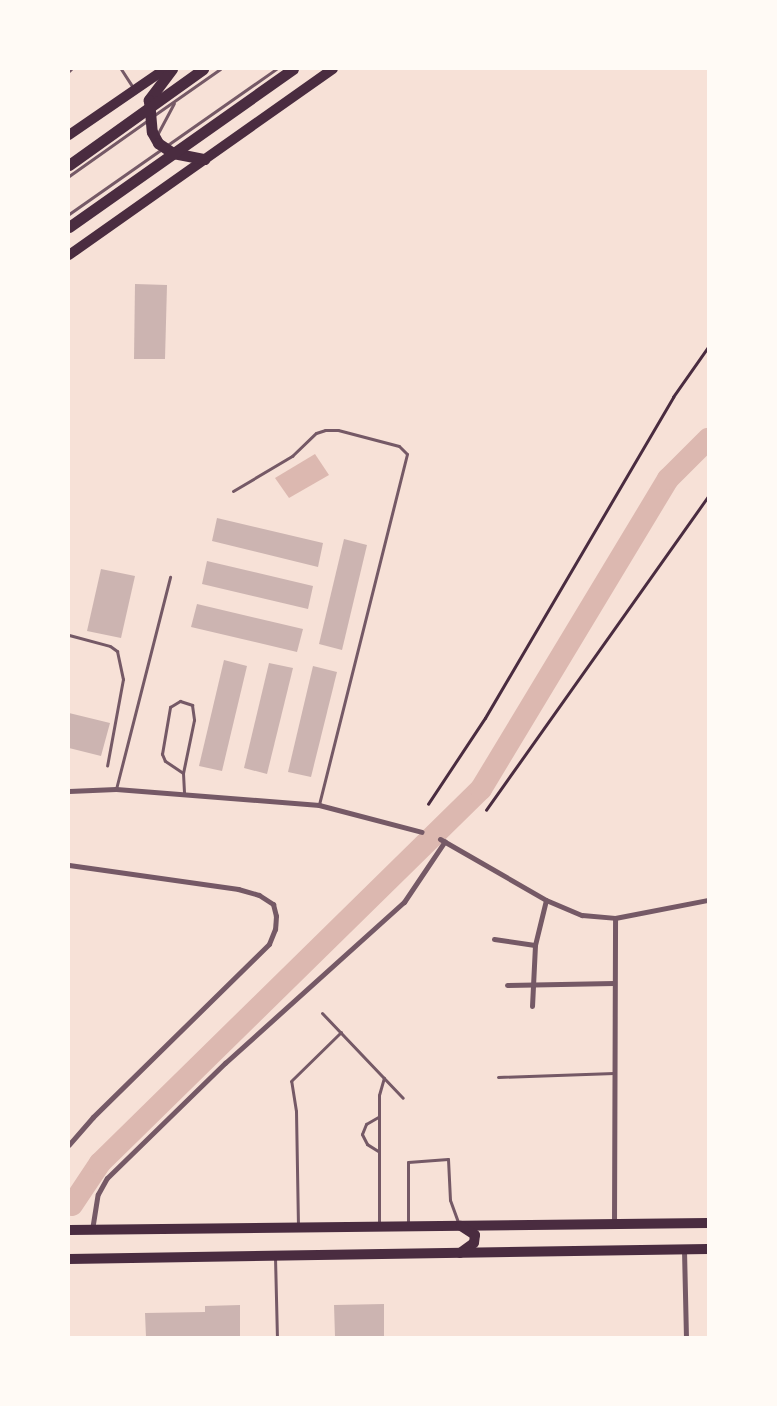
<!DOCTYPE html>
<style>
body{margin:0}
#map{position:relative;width:777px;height:1406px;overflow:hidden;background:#f7e1d7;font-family:Barlow,sans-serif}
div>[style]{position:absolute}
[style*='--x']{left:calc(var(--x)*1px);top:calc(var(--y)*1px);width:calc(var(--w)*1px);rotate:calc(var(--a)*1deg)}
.water>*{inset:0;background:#dcb8b0}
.river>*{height:22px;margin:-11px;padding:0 11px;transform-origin:11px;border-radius:11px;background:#dcb8b0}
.building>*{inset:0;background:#ccb4b1}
.path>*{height:2.5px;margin:-1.25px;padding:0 1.25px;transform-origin:1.25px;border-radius:1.25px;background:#4a2c40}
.service>*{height:3px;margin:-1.5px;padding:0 1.5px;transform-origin:1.5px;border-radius:1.5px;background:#755966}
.minor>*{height:5px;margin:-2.5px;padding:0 2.5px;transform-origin:2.5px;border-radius:2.5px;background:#755966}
.secondary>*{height:10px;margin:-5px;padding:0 5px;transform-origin:5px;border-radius:5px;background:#4a2c40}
.primary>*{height:10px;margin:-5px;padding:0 5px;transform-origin:5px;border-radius:5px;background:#4a2c40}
.trunk>*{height:11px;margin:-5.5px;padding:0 5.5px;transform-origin:5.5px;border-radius:5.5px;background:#4a2c40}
span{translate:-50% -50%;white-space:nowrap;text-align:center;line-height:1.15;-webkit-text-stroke:5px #fffaf5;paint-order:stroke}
.frame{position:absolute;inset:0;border:70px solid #fffaf5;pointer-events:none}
</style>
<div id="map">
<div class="water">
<div style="clip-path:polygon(315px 454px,329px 475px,289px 498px,275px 478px)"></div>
</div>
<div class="river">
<div style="--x:72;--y:1205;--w:50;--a:-56.3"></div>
<div style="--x:100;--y:1163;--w:534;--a:-44.47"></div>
<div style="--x:481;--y:789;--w:362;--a:-58.9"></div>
<div style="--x:668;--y:479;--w:57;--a:-45"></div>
</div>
<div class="building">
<div style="clip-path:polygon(135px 284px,167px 285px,165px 359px,134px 359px)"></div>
<div style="clip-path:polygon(217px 518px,323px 543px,318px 567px,212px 541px)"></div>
<div style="clip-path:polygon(344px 539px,367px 545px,342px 650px,319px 644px)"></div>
<div style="clip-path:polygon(207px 561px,313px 586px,308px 609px,202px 584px)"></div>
<div style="clip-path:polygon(101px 569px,135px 576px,121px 638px,87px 631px)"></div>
<div style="clip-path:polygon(197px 604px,303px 629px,297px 652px,191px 627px)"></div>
<div style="clip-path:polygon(224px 660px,247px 666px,222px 771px,199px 766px)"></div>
<div style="clip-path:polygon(269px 663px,293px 668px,267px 774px,244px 768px)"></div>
<div style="clip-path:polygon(313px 666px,337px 672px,311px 777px,288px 772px)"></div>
<div style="clip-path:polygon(69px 713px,110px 723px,101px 756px,69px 748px)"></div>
<div style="clip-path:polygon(384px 1304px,384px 1337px,335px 1337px,334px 1305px)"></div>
<div style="clip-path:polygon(240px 1305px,240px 1337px,146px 1337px,145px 1313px,205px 1312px,205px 1306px)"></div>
</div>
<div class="path">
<div style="--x:428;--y:804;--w:103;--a:-56.5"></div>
<div style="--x:485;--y:718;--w:372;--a:-59.6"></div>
<div style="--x:673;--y:397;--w:61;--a:-55"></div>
<div style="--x:486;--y:810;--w:384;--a:-54.7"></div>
</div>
<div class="service">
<div style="--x:121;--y:69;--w:24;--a:57"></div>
<div style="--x:69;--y:71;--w:3;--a:-45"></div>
<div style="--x:153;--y:116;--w:82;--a:-35"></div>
<div style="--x:157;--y:135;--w:36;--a:-62"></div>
<div style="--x:69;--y:176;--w:97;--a:-35.3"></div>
<div style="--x:69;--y:214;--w:253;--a:-35"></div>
<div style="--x:233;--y:491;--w:69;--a:-30.7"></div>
<div style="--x:292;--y:456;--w:33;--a:-44"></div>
<div style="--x:316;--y:433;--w:9;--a:-18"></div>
<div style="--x:325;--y:430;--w:13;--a:0"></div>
<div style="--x:338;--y:430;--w:63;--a:14.7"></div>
<div style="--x:399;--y:446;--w:11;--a:45"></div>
<div style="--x:407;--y:454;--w:362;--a:104.1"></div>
<div style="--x:69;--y:635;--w:42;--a:15"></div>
<div style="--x:110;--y:646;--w:9;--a:36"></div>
<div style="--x:117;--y:651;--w:29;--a:78"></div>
<div style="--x:123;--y:679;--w:88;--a:100.4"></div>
<div style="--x:183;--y:773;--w:22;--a:-146"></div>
<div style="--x:165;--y:761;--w:8;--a:-113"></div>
<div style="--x:162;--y:754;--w:48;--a:-80.3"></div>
<div style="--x:170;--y:707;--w:12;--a:-31"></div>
<div style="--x:180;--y:701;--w:13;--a:18"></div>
<div style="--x:192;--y:705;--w:15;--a:82"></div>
<div style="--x:194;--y:720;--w:54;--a:101.7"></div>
<div style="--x:183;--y:773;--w:21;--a:87"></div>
<div style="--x:116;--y:789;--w:219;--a:-75.7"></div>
<div style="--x:322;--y:1013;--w:117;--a:46.4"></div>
<div style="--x:498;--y:1077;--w:116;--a:-2"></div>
<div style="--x:378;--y:1151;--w:13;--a:-148"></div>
<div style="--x:367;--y:1144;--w:11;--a:-117"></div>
<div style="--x:362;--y:1134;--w:11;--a:-68"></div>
<div style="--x:366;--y:1124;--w:14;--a:-30"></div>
<div style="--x:379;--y:1225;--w:130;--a:-90"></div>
<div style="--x:379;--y:1095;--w:18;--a:-74"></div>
<div style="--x:408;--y:1225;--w:63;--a:-90"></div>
<div style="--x:408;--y:1162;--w:40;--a:-4.3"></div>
<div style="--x:448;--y:1159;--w:41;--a:87.2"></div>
<div style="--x:450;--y:1200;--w:27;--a:70"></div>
<div style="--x:298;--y:1226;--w:115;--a:-91"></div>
<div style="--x:296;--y:1111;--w:30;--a:-99"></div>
<div style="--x:291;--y:1081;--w:70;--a:-44.4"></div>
<div style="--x:275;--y:1257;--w:80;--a:88.6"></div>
</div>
<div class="minor">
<div style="--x:69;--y:791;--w:47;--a:-2.4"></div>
<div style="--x:116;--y:789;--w:204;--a:4.5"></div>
<div style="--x:319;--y:805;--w:106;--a:14.7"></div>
<div style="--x:440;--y:839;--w:122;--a:29.9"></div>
<div style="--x:546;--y:900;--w:39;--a:23"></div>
<div style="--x:582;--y:915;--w:33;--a:5"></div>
<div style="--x:615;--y:918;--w:95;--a:-11"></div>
<div style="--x:69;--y:865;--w:171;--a:8.1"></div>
<div style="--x:238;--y:889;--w:22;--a:16"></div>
<div style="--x:259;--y:895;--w:17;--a:33"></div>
<div style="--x:273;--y:904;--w:12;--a:76"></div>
<div style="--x:276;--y:916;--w:13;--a:94"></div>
<div style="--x:275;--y:929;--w:16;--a:112"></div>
<div style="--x:269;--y:944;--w:247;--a:135.5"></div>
<div style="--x:93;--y:1117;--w:37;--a:131"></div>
<div style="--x:494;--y:939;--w:41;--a:8.3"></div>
<div style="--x:535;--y:945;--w:61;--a:92.8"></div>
<div style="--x:535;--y:945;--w:46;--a:-76.3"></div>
<div style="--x:507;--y:985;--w:107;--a:-1.1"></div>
<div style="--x:614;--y:1224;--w:306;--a:-89.8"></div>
<div style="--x:92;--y:1230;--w:36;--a:-81"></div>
<div style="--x:98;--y:1194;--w:18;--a:-61"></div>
<div style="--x:107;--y:1178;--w:165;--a:-44.3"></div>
<div style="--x:225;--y:1063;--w:241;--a:-42"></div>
<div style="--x:404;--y:902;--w:73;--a:-56.1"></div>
<div style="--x:684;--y:1250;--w:87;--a:88.7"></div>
</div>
<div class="secondary">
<div style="--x:69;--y:1230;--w:639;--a:-0.63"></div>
<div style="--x:460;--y:1253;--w:17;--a:-36"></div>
<div style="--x:474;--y:1243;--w:8;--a:-83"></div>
<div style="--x:475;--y:1235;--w:17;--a:-147"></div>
<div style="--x:69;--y:1259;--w:639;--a:-0.9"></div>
</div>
<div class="primary">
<div style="--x:69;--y:135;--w:116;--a:-34.5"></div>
<div style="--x:69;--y:255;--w:323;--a:-35.2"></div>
</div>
<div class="trunk">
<div style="--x:172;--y:69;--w:39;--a:127"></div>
<div style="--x:149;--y:100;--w:32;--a:85"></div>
<div style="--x:152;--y:132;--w:13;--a:61"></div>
<div style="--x:158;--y:143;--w:18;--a:34"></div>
<div style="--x:173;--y:153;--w:32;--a:11"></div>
<div style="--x:69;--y:165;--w:165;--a:-35.6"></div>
<div style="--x:69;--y:227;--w:274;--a:-35.2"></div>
</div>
<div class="frame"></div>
</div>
